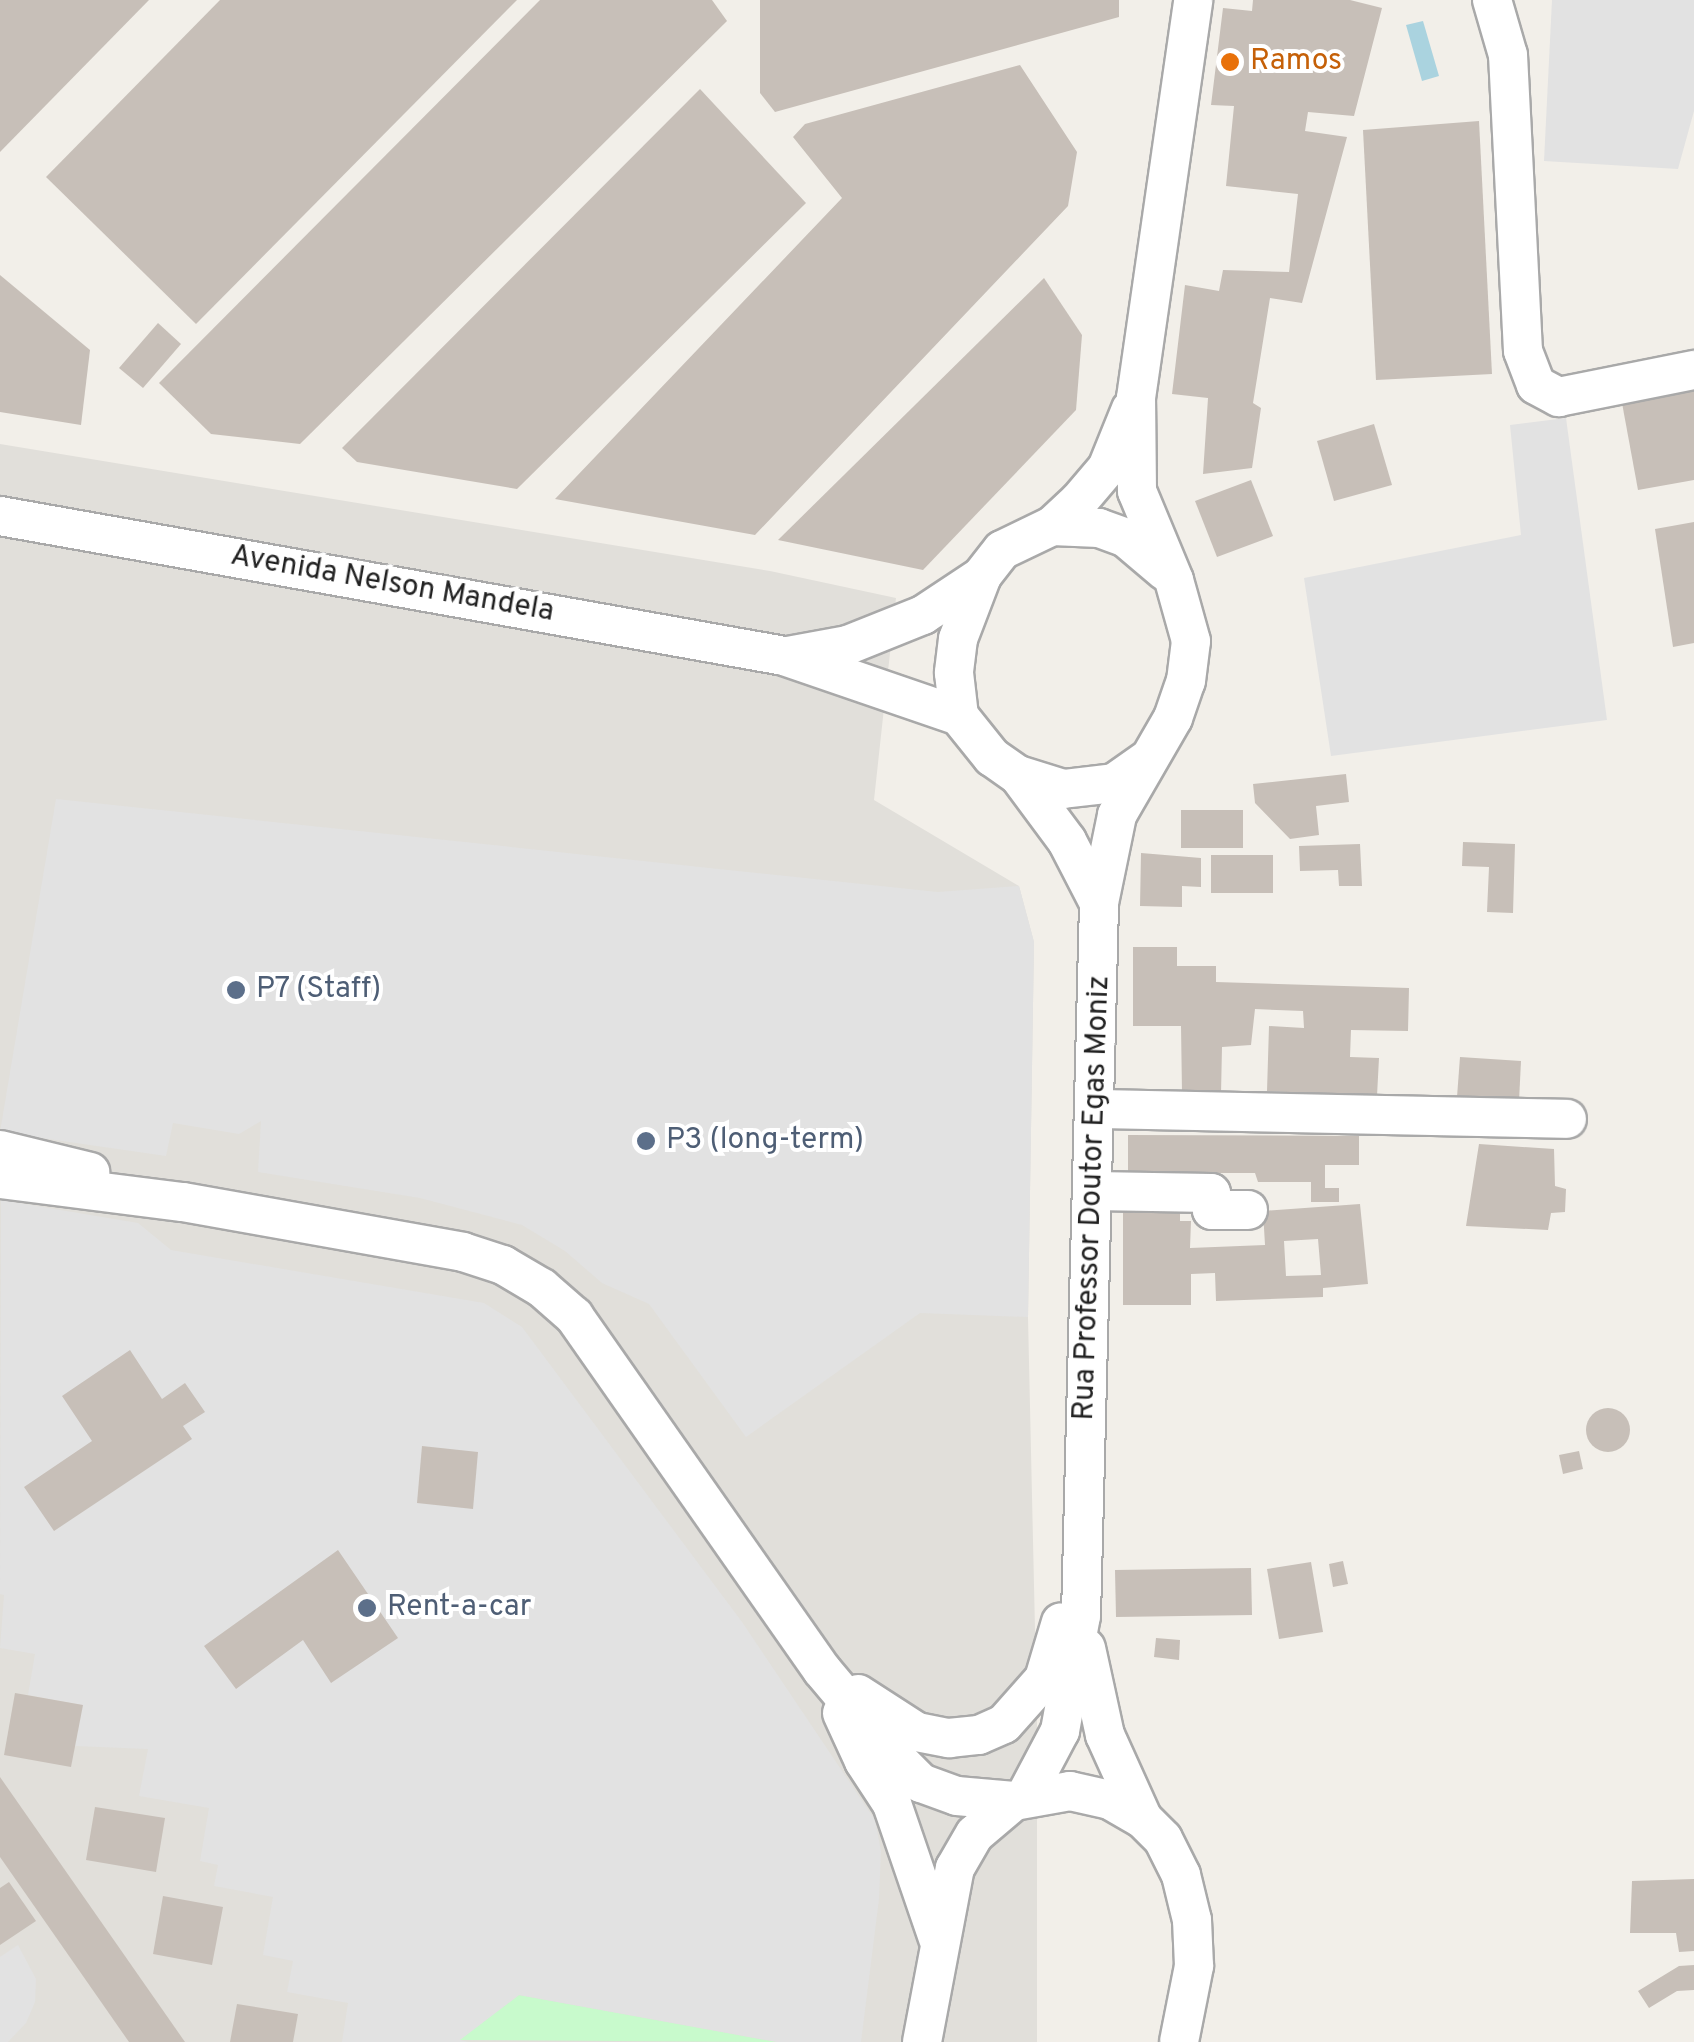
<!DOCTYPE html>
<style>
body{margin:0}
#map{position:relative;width:1694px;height:2042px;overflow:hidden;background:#f2efe9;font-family:Overpass,sans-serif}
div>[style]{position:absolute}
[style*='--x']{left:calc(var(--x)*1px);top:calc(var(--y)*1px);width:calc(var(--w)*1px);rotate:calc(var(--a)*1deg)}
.airport>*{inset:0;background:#e1dfda}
.park>*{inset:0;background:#c8facc}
.parking>*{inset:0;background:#e2e2e2}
.water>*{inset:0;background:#aad3df}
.building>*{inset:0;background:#c7bfb8}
.round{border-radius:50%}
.roads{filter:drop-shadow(2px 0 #a9a9a9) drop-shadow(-2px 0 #a9a9a9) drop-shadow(0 2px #a9a9a9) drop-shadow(0 -2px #a9a9a9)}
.minor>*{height:38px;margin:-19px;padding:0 19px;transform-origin:19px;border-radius:19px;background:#fff}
.dots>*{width:28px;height:28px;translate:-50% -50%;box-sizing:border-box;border:5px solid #fff;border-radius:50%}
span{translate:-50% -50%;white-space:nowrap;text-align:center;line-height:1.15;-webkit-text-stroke:8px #fff;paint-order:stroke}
.food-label{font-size:30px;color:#c56008}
.left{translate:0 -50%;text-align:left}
.street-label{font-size:30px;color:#222}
.service-label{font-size:30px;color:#4e5e75}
</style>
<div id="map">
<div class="airport">
<div style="clip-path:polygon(0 444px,770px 571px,896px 598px,874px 800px,1019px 886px,1034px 942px,1028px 1317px,1037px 1719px,1037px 2042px,0 2042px)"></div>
</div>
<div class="park">
<div style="clip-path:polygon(519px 1995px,777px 2042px,459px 2040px)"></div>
</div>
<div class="parking">
<div style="clip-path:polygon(1552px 0,1694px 0,1694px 111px,1678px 169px,1544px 161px)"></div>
<div style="clip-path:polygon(1566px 418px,1607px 720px,1331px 756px,1304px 578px,1521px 535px,1510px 425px)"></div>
<div style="clip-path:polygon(56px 799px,938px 892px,1019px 886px,1034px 942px,1028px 1317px,920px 1313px,746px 1437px,649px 1304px,602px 1283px,565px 1251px,522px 1225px,420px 1198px,258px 1172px,261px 1121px,239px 1134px,173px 1123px,166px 1156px,0 1132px)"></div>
<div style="clip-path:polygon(1px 1200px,138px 1223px,171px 1250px,484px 1303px,522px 1327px,742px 1622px,875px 1820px,881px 1851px,879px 1899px,861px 2042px,777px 2042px,519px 1995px,460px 2040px,468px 2042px,342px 2042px,348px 2003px,287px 1992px,293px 1961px,263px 1955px,273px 1897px,214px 1886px,218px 1865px,200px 1861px,209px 1808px,139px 1796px,148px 1749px,75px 1746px,82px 1705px,28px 1695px,35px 1654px,0 1648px,4px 1595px,0 1594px)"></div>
<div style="clip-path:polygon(18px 1945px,36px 1979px,35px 2002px,26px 2023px,8px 2042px,0 2042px,0 1957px)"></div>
</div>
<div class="water">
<div style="clip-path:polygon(1423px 21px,1439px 76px,1422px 81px,1406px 25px)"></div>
</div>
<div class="building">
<div style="clip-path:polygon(0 0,149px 0,0 152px)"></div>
<div style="clip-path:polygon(220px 0,517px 0,196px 324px,46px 177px)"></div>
<div style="clip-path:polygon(540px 0,712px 0,727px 21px,300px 444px,211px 434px,159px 383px)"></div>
<div style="clip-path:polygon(760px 0,1119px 0,1119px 17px,775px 112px,760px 93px)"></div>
<div style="clip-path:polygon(1253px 0,1350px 0,1382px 8px,1354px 116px,1308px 112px,1305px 131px,1347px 137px,1302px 303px,1270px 298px,1253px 403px,1261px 408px,1252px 468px,1203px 474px,1208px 398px,1172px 394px,1185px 285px,1219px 291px,1223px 270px,1289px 272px,1298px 194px,1226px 186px,1234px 106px,1211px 105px,1223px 8px,1252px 11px)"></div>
<div style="clip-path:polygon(1020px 65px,1077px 152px,1068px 206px,755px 535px,555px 499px,842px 198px,793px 137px,805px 124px)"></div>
<div style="clip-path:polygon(700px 89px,806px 203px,517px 489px,357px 462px,342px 448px)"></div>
<div style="clip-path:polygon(1479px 121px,1492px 374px,1376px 380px,1363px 130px)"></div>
<div style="clip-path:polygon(0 275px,90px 350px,81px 425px,0 412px)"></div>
<div style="clip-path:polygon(1044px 278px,1082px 335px,1076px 410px,923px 570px,778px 540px)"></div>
<div style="clip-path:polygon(158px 323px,181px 344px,143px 388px,119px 368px)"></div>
<div style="clip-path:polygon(1694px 390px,1694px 480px,1638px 490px,1622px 403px)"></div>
<div style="clip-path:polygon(1374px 424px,1392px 485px,1334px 501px,1317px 441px)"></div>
<div style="clip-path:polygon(1251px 480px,1273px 536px,1217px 557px,1195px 501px)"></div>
<div style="clip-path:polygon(1694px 522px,1694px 643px,1673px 647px,1655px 529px)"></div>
<div style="clip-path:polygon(1346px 774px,1349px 802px,1316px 806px,1319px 835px,1290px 839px,1255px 803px,1253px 784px)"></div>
<div style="clip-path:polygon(1181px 810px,1243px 810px,1243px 848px,1181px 848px)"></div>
<div style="clip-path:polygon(1463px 842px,1515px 844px,1513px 913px,1487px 912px,1489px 867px,1462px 866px)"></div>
<div style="clip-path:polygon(1360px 844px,1362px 886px,1339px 886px,1338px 870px,1300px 871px,1299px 846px)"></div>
<div style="clip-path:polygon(1141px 853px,1201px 858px,1201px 887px,1182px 886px,1182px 907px,1140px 906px)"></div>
<div style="clip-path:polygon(1211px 855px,1273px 855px,1273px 893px,1211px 893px)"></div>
<div style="clip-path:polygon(1133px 947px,1177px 947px,1177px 966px,1216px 966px,1216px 982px,1409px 988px,1408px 1031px,1351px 1030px,1350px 1057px,1379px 1058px,1377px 1096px,1267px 1091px,1269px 1026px,1304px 1028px,1303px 1011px,1255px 1009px,1251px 1045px,1222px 1047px,1221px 1094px,1182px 1093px,1181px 1026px,1133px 1026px)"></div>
<div style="clip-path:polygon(1460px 1057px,1521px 1061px,1519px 1101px,1457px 1097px)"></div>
<div style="clip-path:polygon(1128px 1135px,1359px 1136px,1359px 1165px,1325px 1165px,1325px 1188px,1339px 1188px,1339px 1202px,1311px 1202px,1311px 1182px,1258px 1182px,1255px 1173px,1128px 1173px)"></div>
<div style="clip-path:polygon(1479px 1144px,1554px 1149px,1555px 1186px,1566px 1189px,1565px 1212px,1551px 1213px,1548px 1230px,1466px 1226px)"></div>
<div style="clip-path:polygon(evenodd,1123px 1200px,1180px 1200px,1180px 1221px,1191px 1221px,1190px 1248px,1265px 1245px,1263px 1211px,1360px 1204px,1368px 1284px,1323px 1288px,1323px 1297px,1216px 1301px,1215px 1273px,1191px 1274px,1191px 1305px,1123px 1305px,1123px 1200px,1318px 1239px,1321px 1275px,1286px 1276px,1284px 1241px,1318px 1239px)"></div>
<div style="clip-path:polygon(130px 1350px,162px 1399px,185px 1383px,205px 1412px,183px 1426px,192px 1439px,54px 1531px,24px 1487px,92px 1441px,62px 1396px)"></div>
<div class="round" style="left:1586px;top:1408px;width:44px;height:44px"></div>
<div style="clip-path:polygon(422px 1446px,478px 1452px,473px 1509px,417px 1503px)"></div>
<div style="clip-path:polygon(1579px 1451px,1583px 1469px,1563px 1474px,1559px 1455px)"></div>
<div style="clip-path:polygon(338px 1550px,398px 1638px,331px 1683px,303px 1640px,236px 1689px,204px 1646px)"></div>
<div style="clip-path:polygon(1343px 1561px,1348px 1584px,1333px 1587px,1329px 1564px)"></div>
<div style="clip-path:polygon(1311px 1562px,1323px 1632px,1279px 1639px,1267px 1569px)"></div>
<div style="clip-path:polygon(1251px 1568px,1252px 1615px,1116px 1617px,1115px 1570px)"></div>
<div style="clip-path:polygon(1156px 1638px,1180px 1640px,1179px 1660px,1154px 1657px)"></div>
<div style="clip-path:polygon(15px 1693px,83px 1705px,71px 1767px,4px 1755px)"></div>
<div style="clip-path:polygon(0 1777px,185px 2042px,129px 2042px,0 1857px)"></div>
<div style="clip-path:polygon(95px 1807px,165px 1818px,156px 1872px,86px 1860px)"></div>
<div style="clip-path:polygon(1694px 1879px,1694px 1951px,1679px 1952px,1676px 1933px,1630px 1933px,1632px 1881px)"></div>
<div style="clip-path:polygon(9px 1882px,36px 1921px,0 1945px,0 1888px)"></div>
<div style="clip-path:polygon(163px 1896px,223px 1907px,212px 1965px,153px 1954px)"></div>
<div style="clip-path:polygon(1694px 1965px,1694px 1990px,1677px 1991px,1649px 2008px,1638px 1991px,1679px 1966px)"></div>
<div style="clip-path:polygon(237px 2004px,298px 2014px,293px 2042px,230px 2042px)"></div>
</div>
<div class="roads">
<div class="minor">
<div style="--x:1492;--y:0;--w:57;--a:73.8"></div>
<div style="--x:1508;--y:55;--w:296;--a:87.1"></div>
<div style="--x:1523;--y:351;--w:36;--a:69"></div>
<div style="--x:1536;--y:385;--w:26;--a:28"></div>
<div style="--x:1559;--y:397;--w:138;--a:-11.3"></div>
<div style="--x:1131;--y:409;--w:64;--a:112.1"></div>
<div style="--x:1107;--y:468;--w:43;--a:130.3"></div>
<div style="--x:1079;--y:501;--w:37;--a:137"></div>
<div style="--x:1052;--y:526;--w:55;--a:154.4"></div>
<div style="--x:1002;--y:550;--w:33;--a:128"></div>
<div style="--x:982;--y:576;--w:67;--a:110.9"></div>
<div style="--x:958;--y:639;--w:34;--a:97"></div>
<div style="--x:954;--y:673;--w:43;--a:83.4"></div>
<div style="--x:959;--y:716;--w:53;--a:51.2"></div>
<div style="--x:992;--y:757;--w:32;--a:35"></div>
<div style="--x:1018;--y:775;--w:47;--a:17.3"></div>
<div style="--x:1063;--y:789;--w:51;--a:-6.7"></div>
<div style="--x:1114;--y:783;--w:39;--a:-35"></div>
<div style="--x:0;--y:516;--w:796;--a:10.12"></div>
<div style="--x:784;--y:656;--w:185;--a:18.9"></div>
<div style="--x:1052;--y:526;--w:47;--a:2.4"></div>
<div style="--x:1099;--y:528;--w:29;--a:20"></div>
<div style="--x:1126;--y:538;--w:51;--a:40.2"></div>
<div style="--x:788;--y:656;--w:61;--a:-10.4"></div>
<div style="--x:848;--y:645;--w:81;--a:-21.8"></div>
<div style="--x:923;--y:615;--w:71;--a:-33.5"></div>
<div style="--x:1018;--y:775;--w:82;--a:53.4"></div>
<div style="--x:1067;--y:841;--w:70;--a:62.7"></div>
<div style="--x:1096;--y:1109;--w:471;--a:1.2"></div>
<div style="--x:0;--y:1150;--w:93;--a:13.7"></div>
<div style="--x:0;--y:1179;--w:184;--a:7.2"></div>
<div style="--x:183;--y:1202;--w:284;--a:10.1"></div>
<div style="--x:463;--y:1252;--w:42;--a:18"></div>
<div style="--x:503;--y:1265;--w:45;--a:30.5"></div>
<div style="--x:542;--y:1288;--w:43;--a:41.2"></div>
<div style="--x:574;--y:1316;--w:432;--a:55"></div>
<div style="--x:822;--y:1670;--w:114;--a:50"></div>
<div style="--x:895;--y:1757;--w:37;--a:45"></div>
<div style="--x:921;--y:1783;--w:38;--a:20"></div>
<div style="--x:957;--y:1796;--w:57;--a:5"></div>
<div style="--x:1094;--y:1191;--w:117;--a:1"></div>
<div style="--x:1211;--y:1193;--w:17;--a:87"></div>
<div style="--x:1212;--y:1210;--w:36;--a:0"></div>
<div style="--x:1086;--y:1648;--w:89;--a:77.7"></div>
<div style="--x:1105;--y:1735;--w:92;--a:65.7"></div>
<div style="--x:858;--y:1694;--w:70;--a:32.8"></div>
<div style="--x:917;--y:1732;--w:33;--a:11"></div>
<div style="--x:949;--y:1738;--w:30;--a:-6"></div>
<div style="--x:979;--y:1735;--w:27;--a:-24"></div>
<div style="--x:1004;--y:1724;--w:60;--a:-48.4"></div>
<div style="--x:1044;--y:1679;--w:59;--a:-73.4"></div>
<div style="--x:842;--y:1713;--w:53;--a:65.4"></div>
<div style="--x:864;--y:1761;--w:51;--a:56.9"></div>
<div style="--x:892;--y:1804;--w:142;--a:71.1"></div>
<div style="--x:1025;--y:1797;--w:75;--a:-62.1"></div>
<div style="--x:1060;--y:1731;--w:117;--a:-79.7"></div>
<div style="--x:1081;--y:1616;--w:713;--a:-88.55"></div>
<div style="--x:1099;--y:903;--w:90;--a:-78.4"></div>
<div style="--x:1117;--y:815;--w:112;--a:-60"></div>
<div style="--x:1173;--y:718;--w:39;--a:-71"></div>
<div style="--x:1186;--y:681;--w:40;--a:-82.9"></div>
<div style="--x:1191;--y:641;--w:63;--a:-105.6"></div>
<div style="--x:1174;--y:580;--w:96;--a:-112.6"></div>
<div style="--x:1137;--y:491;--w:93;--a:-90.6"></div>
<div style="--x:1136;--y:398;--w:402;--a:-81.8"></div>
<div style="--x:922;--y:2042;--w:177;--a:-79.3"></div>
<div style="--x:955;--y:1868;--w:39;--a:-60"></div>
<div style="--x:975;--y:1834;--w:51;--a:-40.2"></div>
<div style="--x:1014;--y:1801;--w:57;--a:-10.1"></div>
<div style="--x:1070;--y:1791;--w:41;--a:12.7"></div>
<div style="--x:1110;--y:1800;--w:38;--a:30"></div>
<div style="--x:1143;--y:1819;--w:28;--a:45"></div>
<div style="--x:1163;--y:1839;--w:40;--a:63.4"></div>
<div style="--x:1181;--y:1875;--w:46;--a:76.3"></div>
<div style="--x:1192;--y:1920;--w:46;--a:87.5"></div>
<div style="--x:1194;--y:1966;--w:77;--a:101.2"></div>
</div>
</div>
<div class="dots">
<div style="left:1230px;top:62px;background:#e8710a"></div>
<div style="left:236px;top:990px;background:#5c6f8a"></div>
<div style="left:646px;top:1141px;background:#5c6f8a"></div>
<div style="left:367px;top:1608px;background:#5c6f8a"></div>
</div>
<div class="food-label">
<span class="left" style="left:1250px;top:62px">Ramos</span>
</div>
<div class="street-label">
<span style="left:392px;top:585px;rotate:10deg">Avenida Nelson Mandela</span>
<span style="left:1093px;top:1198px;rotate:-88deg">Rua Professor Doutor Egas Moniz</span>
</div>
<div class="service-label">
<span class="left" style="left:256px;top:990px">P7 (Staff)</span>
<span class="left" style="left:666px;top:1141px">P3 (long-term)</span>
<span class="left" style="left:387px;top:1608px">Rent-a-car</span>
</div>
</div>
